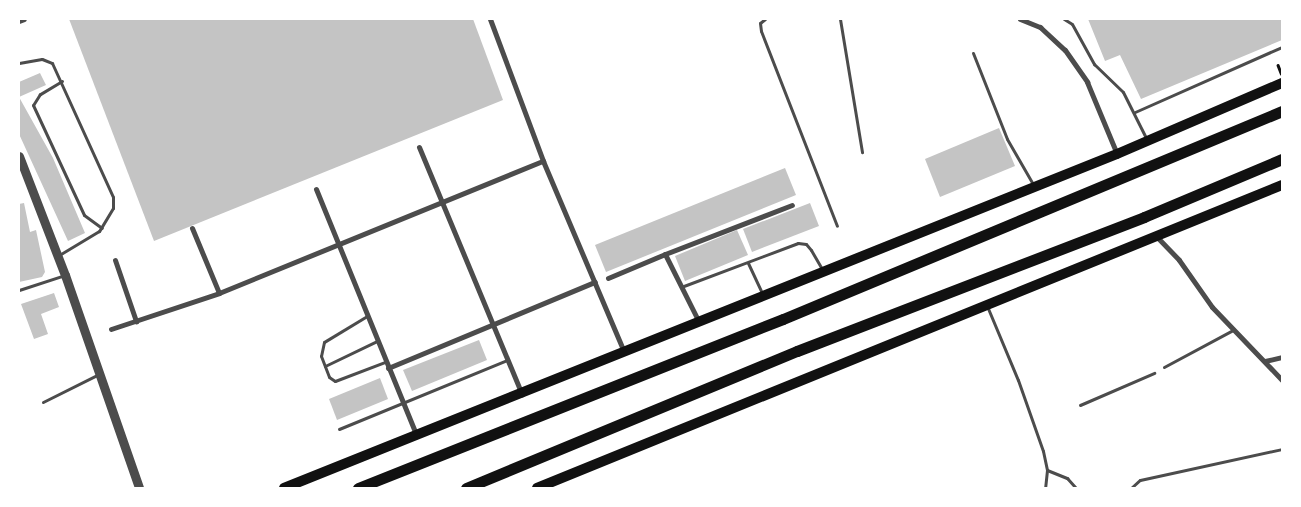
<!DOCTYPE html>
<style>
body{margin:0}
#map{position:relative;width:1301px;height:507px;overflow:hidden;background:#fff;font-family:Roboto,sans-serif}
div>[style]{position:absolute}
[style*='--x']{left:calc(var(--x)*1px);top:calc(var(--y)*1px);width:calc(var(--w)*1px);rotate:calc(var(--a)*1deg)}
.building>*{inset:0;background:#c4c4c4}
.path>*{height:2.5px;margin:-1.25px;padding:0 1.25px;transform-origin:1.25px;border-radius:1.25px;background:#111}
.service>*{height:3px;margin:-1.5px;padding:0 1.5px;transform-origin:1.5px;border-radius:1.5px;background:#4c4c4c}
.minor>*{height:5px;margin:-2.5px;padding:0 2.5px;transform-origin:2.5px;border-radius:2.5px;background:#4c4c4c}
.tertiary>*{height:9px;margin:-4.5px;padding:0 4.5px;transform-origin:4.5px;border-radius:4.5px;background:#4c4c4c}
.secondary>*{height:10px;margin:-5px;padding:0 5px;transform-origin:5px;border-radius:5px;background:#111}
.trunk>*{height:11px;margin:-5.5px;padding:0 5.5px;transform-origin:5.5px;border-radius:5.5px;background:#111}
span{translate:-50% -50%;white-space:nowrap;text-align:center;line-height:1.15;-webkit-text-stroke:4px #fff;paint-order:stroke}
.frame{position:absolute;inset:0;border:20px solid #fff;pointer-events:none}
</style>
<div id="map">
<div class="building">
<div style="clip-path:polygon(69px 19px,473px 19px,503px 100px,154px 241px)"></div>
<div style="clip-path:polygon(1088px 19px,1282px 19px,1282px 40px,1141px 99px,1120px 55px,1105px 61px)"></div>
<div style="clip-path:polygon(40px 73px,46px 85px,19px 97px,53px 158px,85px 233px,68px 241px,19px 134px,19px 82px)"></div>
<div style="clip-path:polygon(999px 128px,1015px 166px,940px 197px,925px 159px)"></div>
<div style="clip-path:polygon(785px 168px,796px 195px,606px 272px,595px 245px)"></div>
<div style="clip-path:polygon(24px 203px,30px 232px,36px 230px,45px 272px,42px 277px,19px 282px,19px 204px)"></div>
<div style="clip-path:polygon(810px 203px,819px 226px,752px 252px,743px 229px)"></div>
<div style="clip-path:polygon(737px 230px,748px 255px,685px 281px,675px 256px)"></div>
<div style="clip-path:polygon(54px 293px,59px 307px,41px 314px,48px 334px,34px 339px,21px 304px)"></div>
<div style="clip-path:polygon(479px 340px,487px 360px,412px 391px,403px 370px)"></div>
<div style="clip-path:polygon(380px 378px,388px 399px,337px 420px,329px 399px)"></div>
</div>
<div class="path">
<div style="--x:1278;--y:65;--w:9;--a:69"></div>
</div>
<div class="service">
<div style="--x:765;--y:19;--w:6;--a:141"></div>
<div style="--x:760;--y:23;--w:8;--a:83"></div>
<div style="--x:761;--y:31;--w:209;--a:68.7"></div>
<div style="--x:840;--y:19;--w:135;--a:80.6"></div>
<div style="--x:1064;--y:19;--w:9;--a:32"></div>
<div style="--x:1072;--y:24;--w:46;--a:61.2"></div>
<div style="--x:1094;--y:64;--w:40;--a:44"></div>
<div style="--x:1123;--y:92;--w:54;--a:63.4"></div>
<div style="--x:973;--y:53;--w:92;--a:68.4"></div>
<div style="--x:1007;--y:139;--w:54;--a:60.1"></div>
<div style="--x:19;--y:63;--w:23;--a:-10"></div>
<div style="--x:42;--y:59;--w:11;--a:22"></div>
<div style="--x:52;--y:63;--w:147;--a:65.5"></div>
<div style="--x:113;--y:197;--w:11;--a:90"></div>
<div style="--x:113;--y:208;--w:27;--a:121"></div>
<div style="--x:99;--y:231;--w:47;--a:149"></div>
<div style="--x:62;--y:81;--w:26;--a:149"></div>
<div style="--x:40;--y:94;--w:13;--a:122"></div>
<div style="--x:33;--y:105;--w:121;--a:65.1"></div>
<div style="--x:84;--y:215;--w:22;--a:36"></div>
<div style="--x:1135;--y:112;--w:161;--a:-23.9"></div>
<div style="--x:748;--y:263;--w:33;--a:65"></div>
<div style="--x:681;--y:287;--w:125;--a:-20.6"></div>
<div style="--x:798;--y:243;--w:8;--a:7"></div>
<div style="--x:806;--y:244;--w:8;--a:50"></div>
<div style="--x:811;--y:250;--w:22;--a:60"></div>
<div style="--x:19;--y:290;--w:48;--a:-18.1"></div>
<div style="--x:987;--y:306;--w:80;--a:67.3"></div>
<div style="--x:1018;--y:380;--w:75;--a:70.6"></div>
<div style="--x:1043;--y:451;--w:19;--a:78"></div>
<div style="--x:1047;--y:470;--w:18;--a:96"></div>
<div style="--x:367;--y:316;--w:50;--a:148.8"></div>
<div style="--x:324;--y:342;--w:14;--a:102"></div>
<div style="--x:321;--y:356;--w:22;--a:69"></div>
<div style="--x:329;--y:377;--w:7;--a:34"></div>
<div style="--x:335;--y:381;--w:53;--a:-20.8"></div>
<div style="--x:325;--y:366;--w:58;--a:-25.7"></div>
<div style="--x:1164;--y:367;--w:78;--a:-28.2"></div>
<div style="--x:43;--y:402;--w:63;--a:-26.6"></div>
<div style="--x:1080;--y:405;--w:81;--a:-23.4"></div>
<div style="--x:339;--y:429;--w:182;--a:-22.3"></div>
<div style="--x:1047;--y:470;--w:22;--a:22"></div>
<div style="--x:1067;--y:478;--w:13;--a:48"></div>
<div style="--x:1131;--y:488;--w:12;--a:-42"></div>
<div style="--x:1140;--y:480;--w:145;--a:-12.3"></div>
</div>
<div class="minor">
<div style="--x:490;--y:19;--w:152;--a:69.5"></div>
<div style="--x:543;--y:161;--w:207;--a:67"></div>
<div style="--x:1020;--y:19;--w:22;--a:22"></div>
<div style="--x:1040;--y:27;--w:34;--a:43"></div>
<div style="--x:1065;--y:50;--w:39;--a:55"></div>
<div style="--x:1087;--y:82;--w:78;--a:67.4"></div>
<div style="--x:19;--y:21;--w:5;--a:-22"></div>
<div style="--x:419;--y:147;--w:268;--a:67.4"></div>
<div style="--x:316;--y:189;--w:267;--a:67.8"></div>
<div style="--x:192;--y:228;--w:70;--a:67.4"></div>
<div style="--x:1156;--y:236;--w:33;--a:46"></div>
<div style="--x:1179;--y:260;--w:57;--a:54.9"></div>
<div style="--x:1212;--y:307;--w:101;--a:46.2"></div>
<div style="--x:115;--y:260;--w:65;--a:71"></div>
<div style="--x:608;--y:278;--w:62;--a:-22.8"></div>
<div style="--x:699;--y:322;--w:76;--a:-116.6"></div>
<div style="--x:665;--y:254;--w:136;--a:-21.1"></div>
<div style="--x:111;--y:329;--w:114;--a:-18.4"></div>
<div style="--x:219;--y:293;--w:350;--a:-22.2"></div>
<div style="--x:1265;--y:361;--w:17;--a:-13"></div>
<div style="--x:388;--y:368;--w:224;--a:-22.6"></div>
</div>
<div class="tertiary">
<div style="--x:19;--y:156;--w:128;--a:68.9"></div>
<div style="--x:65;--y:275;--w:225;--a:70.8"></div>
</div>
<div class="secondary">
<div style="--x:284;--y:488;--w:897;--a:-21.85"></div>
<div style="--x:1117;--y:154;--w:180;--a:-23.3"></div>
<div style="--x:537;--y:488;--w:804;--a:-22.13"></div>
</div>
<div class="trunk">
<div style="--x:358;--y:488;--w:457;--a:-21.7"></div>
<div style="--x:783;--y:319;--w:541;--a:-22.63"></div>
<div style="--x:466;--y:488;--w:358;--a:-22.5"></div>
<div style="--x:797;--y:351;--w:372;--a:-21.1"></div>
<div style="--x:1144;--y:217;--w:150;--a:-22.8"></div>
</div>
<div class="frame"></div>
</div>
